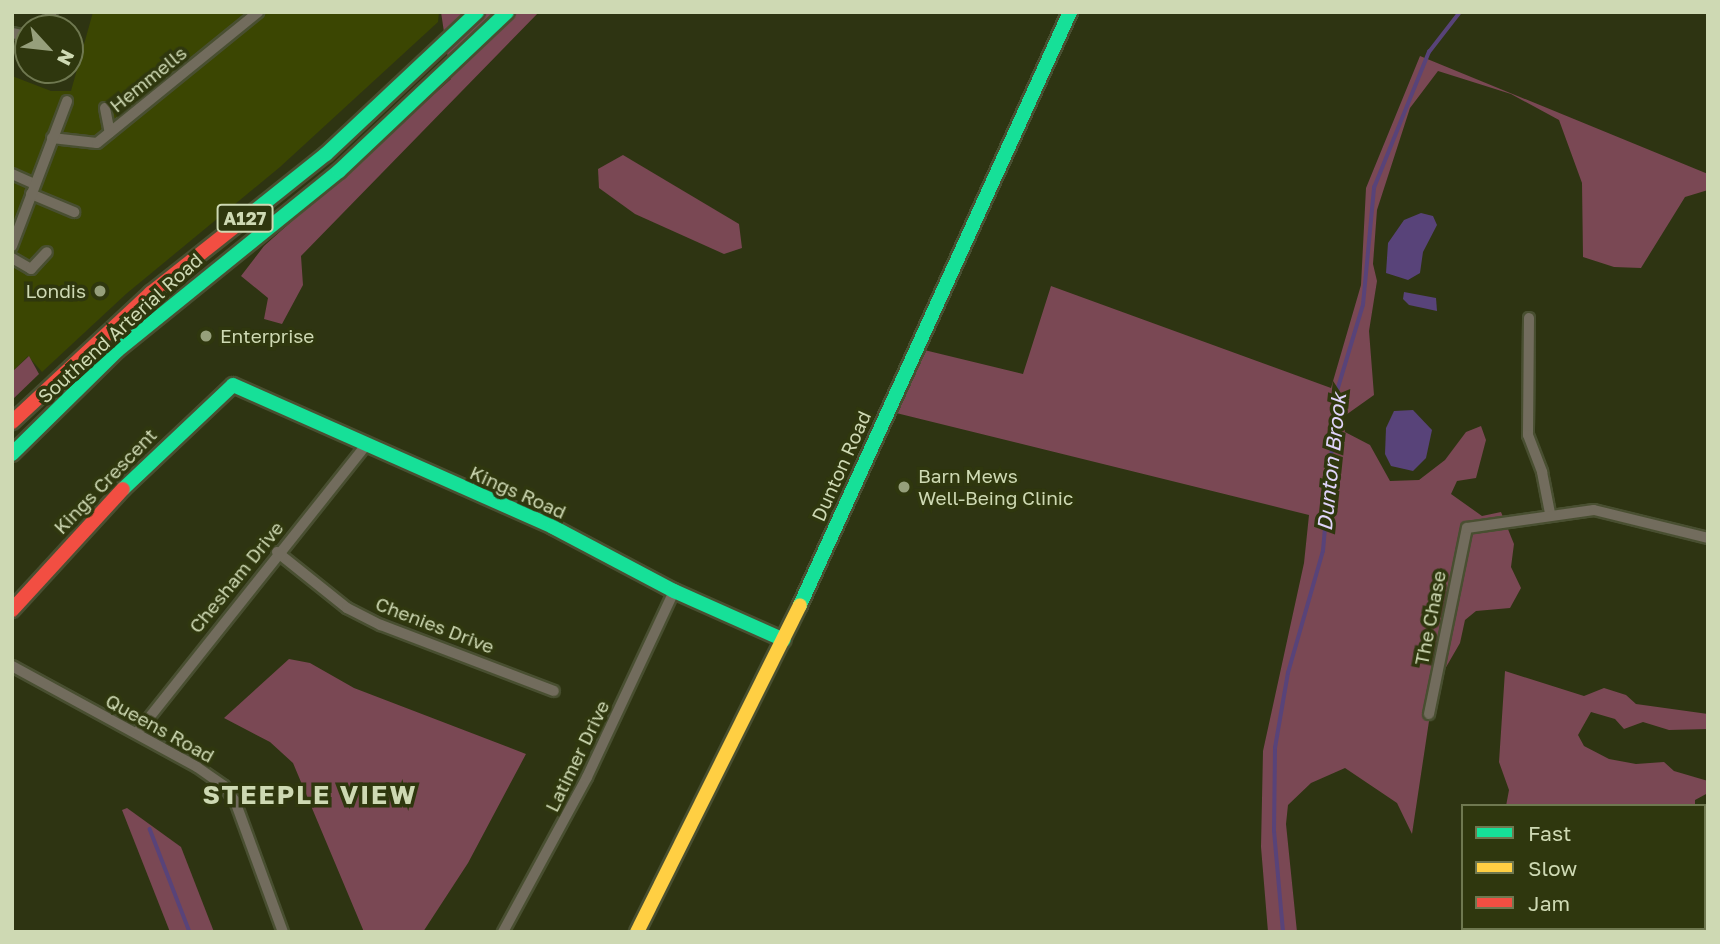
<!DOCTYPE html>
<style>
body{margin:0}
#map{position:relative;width:1720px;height:944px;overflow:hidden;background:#2e3412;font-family:"Golos Text",sans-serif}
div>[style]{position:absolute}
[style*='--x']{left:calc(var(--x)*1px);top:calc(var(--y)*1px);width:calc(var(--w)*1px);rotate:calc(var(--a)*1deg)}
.built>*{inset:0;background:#3b4602}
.green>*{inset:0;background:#7a4854}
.water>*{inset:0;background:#584379}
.stream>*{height:3.5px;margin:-1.75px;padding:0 1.75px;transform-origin:1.75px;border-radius:1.75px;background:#584379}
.roads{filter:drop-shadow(2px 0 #494f31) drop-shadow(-2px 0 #494f31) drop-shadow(0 2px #494f31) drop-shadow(0 -2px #494f31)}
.street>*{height:10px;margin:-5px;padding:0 5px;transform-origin:5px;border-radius:5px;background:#726c5d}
.fast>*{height:14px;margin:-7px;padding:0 7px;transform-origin:7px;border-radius:7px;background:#16e098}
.slow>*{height:14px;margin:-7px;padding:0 7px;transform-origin:7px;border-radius:7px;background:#ffcf43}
.jam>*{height:14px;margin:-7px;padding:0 7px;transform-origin:7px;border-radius:7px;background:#f24e42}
.dots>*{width:19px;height:19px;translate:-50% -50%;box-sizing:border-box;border:4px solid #2f370e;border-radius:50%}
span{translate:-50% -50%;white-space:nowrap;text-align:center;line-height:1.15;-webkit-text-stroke:7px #2f370e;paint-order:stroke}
.shield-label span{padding:2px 5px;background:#2f370e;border:2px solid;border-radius:5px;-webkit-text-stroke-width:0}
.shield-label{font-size:18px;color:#ced9b3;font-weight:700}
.street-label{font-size:19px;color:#ced9b3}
.poi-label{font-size:19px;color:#ced9b3}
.right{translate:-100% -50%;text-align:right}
.left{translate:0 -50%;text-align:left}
.water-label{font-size:21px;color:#e0d4fa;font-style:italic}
.district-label{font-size:26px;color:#ced9b3;font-weight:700;letter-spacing:2px}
.frame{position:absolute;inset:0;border:14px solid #ced9b3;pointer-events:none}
.legend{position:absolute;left:1461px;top:804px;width:245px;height:126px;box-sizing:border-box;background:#2f370e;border:2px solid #6f7850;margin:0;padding:9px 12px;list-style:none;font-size:21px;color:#ced9b3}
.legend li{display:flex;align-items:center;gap:14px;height:35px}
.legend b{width:35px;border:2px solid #6f7850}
.north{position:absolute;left:14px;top:14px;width:70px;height:70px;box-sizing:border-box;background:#2f370e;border:2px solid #6f7850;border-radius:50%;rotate:117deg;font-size:19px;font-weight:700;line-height:28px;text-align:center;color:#ced9b3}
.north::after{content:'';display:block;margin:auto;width:24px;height:32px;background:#969f7b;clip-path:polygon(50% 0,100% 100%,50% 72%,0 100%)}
</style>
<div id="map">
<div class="built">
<div style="clip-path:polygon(93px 12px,439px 12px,438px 22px,280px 167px,126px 294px,42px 372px,28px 356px,12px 372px,12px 76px,51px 91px,71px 91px)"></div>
</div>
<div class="green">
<div style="clip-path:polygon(441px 12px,539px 12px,301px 256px,303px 285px,282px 324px,264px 319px,268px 298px,241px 276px,264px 246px,451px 79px)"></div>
<div style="clip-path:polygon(1420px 56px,1708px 174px,1708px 190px,1685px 197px,1641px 268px,1614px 267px,1583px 257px,1582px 183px,1559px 120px,1511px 94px,1438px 71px,1410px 108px,1377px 210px,1373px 264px,1377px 281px,1369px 331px,1374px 395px,1343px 417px,1345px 432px,1370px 445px,1390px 481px,1419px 480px,1445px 460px,1466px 432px,1481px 426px,1486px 440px,1476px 478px,1457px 481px,1451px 494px,1482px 516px,1501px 512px,1514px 544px,1511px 567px,1521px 588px,1510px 608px,1476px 611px,1465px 620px,1460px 643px,1434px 688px,1412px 834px,1397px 803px,1345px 768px,1311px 783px,1288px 805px,1286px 824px,1297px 932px,1268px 932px,1261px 847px,1263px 751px,1304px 563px,1309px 515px,888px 411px,916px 348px,1023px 374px,1051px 286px,1331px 388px,1361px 285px,1366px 188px)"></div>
<div style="clip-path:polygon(623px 155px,739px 224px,742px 248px,724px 254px,635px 214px,599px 188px,598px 169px)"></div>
<div style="clip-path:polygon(29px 356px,39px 374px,12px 400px,12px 372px)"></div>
<div style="clip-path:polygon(289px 659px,310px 663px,354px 688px,526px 754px,468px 863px,423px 932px,364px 932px,293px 763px,270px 742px,224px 718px)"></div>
<div style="clip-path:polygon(1505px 671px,1584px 696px,1604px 688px,1626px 695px,1636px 704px,1708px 714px,1708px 729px,1669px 730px,1643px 722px,1624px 729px,1615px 719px,1591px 712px,1578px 735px,1584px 746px,1609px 759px,1636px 764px,1664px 762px,1674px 771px,1708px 781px,1708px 793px,1695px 800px,1695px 806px,1506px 806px,1509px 790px,1499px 762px)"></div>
<div style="clip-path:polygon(127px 808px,181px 847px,214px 932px,170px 932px,122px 810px)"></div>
<div style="clip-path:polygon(1704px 855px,1708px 929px,1489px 932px,1488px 928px,1704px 928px)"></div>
</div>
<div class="water">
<div style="clip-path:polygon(1421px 213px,1433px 216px,1437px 225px,1423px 252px,1420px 273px,1408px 280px,1386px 273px,1388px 243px,1404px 220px)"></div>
<div style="clip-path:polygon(1404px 292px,1436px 298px,1437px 311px,1409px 305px,1403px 299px)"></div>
<div style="clip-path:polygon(1413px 410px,1432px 430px,1426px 458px,1413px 471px,1391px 466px,1385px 454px,1386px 428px,1394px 411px)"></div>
</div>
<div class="stream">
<div style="--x:150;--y:829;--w:110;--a:68.8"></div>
<div style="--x:1283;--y:932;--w:101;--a:-95.1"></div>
<div style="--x:1274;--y:831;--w:83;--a:-89.3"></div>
<div style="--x:1275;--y:748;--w:76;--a:-80.2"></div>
<div style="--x:1288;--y:673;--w:127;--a:-74"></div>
<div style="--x:1323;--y:551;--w:161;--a:-85"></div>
<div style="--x:1337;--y:391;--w:90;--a:-73.2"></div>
<div style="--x:1363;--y:305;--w:118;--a:-84.6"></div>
<div style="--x:1374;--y:188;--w:147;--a:-68"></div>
<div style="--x:1429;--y:52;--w:51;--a:-52.2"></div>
</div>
<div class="roads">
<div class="street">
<div style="--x:43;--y:28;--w:18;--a:-61"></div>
<div style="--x:12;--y:33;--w:16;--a:11"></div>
<div style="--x:105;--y:108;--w:25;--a:79"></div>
<div style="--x:52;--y:138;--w:45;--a:6.3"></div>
<div style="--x:97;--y:143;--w:208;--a:-39.1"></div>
<div style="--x:12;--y:174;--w:24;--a:24"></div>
<div style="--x:31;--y:194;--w:47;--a:22.7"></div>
<div style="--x:12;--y:246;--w:155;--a:-69.2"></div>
<div style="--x:12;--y:258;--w:22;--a:30"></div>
<div style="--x:31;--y:269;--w:23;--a:-47"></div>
<div style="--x:1529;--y:318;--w:117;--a:90.5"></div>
<div style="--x:1528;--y:435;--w:40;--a:69"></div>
<div style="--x:1542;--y:472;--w:42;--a:79"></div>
<div style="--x:277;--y:552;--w:90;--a:38.7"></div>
<div style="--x:347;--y:608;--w:38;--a:27"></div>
<div style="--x:381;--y:625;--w:185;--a:20.9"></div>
<div style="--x:12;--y:666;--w:211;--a:28.6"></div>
<div style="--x:197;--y:767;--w:33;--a:35"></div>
<div style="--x:224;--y:786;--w:19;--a:54"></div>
<div style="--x:235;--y:801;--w:140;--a:69.9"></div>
<div style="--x:1429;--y:714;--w:190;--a:-78.5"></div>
<div style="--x:1467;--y:528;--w:128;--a:-8.1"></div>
<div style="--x:1594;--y:510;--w:117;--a:13.8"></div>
<div style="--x:137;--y:733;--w:367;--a:-51.5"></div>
<div style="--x:503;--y:932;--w:176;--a:-61.5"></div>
<div style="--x:587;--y:777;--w:205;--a:-64.9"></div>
</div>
<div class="fast">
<div style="--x:242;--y:221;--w:107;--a:-38.6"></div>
<div style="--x:326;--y:154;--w:207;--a:-43.2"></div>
<div style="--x:12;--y:454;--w:148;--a:-44.5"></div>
<div style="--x:118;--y:350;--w:284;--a:-39"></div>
<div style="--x:339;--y:171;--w:231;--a:-43.4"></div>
<div style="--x:123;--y:489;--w:151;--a:-43.4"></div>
<div style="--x:233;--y:385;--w:350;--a:23.9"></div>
<div style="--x:553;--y:527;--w:137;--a:27.9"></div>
<div style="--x:674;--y:591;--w:120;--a:24"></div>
<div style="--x:800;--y:605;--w:652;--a:-65.52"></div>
</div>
<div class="slow">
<div style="--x:637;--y:932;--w:365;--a:-63.5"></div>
</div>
<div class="jam">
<div style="--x:12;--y:422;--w:190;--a:-42.9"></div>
<div style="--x:151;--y:293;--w:116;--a:-38.4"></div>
<div style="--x:12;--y:610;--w:164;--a:-47.5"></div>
</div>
</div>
<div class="dots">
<div style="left:100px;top:291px;background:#969f7b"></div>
<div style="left:206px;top:336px;background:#969f7b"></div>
<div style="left:904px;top:487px;background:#969f7b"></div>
</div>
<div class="shield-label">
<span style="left:245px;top:218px">A127</span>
</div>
<div class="street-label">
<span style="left:148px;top:79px;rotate:-39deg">Hemmells</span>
<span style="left:120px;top:328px;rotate:-42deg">Southend Arterial Road</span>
<span style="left:841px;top:466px;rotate:-66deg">Dunton Road</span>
<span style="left:105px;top:481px;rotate:-46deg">Kings Crescent</span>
<span style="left:518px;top:492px;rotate:24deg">Kings Road</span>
<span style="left:236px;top:577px;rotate:-51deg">Chesham Drive</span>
<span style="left:1430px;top:618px;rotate:-79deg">The Chase</span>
<span style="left:435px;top:625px;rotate:21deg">Chenies Drive</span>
<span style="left:160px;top:728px;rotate:29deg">Queens Road</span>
<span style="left:577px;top:756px;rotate:-64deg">Latimer Drive</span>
</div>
<div class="poi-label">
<span class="right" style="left:86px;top:291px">Londis</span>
<span class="left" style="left:220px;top:336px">Enterprise</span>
<span class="left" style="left:918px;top:487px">Barn Mews<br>Well-Being Clinic</span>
</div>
<div class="water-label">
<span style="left:1331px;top:462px;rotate:-84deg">Dunton Brook</span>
</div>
<div class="district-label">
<span style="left:310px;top:795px">STEEPLE VIEW</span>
</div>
<div class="frame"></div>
<ul class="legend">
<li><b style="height:9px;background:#16e098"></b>Fast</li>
<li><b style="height:9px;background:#ffcf43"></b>Slow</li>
<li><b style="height:9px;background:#f24e42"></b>Jam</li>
</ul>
<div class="north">N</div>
</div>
